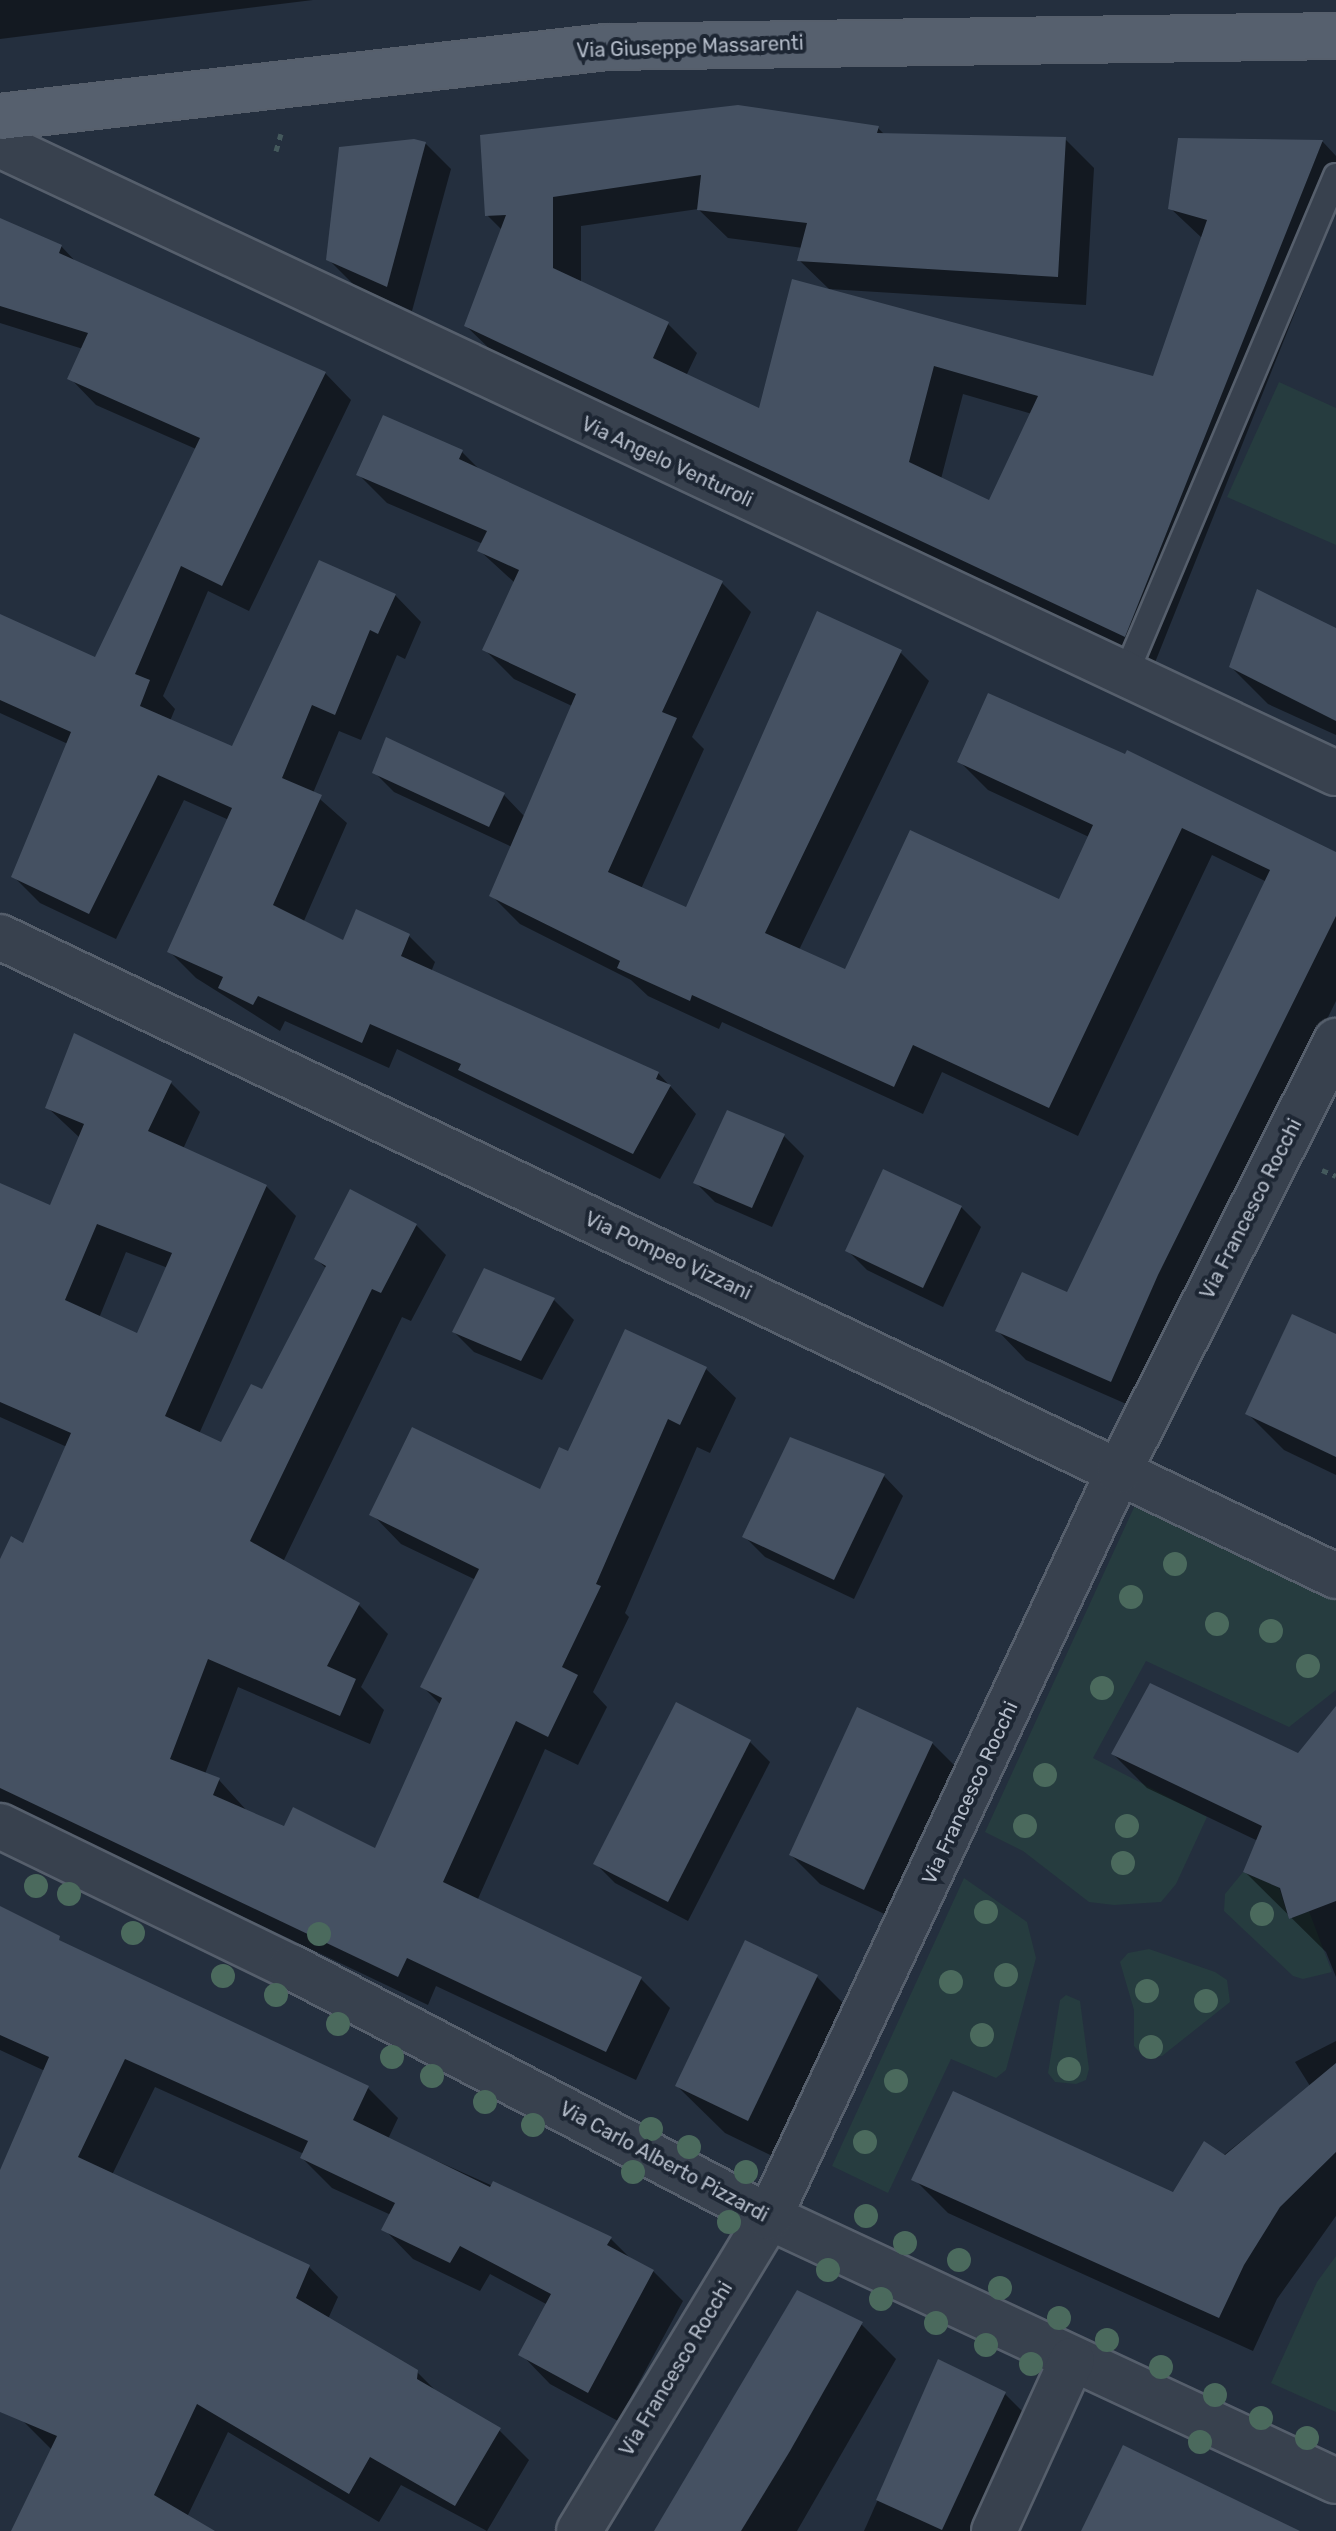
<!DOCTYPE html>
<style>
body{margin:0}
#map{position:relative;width:1336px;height:2531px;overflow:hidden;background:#242f3e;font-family:Rubik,sans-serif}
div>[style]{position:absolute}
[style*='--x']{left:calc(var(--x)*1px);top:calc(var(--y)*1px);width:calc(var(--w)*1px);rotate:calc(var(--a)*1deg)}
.green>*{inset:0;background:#263c3f}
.shadow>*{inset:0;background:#0007}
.building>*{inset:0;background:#455162}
.path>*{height:5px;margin-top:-2.5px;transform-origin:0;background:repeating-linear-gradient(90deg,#44595c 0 6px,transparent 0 12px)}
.roads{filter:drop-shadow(2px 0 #565f6c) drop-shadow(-2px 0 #565f6c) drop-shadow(0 2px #565f6c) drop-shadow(0 -2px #565f6c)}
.service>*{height:24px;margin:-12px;padding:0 12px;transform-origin:12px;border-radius:12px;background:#38414e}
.minor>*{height:44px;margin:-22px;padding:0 22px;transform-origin:22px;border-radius:22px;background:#38414e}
.tertiary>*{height:44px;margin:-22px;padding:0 22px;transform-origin:22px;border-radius:22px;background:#38414e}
.primary>*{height:44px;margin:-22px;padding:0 22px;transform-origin:22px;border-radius:22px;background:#56606e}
.trees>*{width:24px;height:24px;margin:-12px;border-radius:50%;background:#4b6a5d}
span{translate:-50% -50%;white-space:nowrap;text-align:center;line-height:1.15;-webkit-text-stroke:8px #1d2633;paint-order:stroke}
.street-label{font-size:20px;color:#b4bcc9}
</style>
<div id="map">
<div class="green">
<div style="clip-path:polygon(1279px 382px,1336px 408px,1336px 545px,1227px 497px)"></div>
<div style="clip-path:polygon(1136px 1503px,1336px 1598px,1336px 1690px,1289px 1727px,1146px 1661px,1093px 1758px,1207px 1817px,1176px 1884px,1161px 1902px,1114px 1905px,1089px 1902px,1023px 1851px,985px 1832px)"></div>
<div style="clip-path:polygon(1269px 1855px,1289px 1919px,1309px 1911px,1332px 1972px,1303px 1979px,1293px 1976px,1224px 1911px,1225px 1894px,1243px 1872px,1259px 1879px)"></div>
<div style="clip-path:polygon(964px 1878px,1027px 1922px,1036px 1958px,1006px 2070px,996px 2078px,951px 2059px,888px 2193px,832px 2166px)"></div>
<div style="clip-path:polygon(1149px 1949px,1215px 1972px,1227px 1980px,1230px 2002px,1162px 2056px,1144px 2057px,1134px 2046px,1134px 2010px,1120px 1962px,1128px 1953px)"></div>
<div style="clip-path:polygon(1066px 1995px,1080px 2001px,1089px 2069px,1086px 2080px,1076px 2084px,1055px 2082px,1048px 2073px,1060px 2000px)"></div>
<div style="clip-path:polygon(1336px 2256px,1336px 2412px,1271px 2383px,1317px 2282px)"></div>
</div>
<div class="shadow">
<div style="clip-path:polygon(0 0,313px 0,0 39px)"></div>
<div style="clip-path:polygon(evenodd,878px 128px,885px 135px,1065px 139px,1094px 168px,1086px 305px,829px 289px,799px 260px,803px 248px,728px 238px,698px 209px,581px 226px,581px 283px,668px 324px,697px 353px,686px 376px,760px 411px,794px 282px,1154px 379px,1203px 239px,1170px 208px,1180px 140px,1323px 142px,1336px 156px,1336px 210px,1154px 665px,496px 355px,466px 326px,502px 230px,487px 215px,483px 137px,878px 128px,963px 394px,1032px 414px,990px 503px,941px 479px,963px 394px)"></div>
<div style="clip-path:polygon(426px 144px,451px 169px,412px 311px,354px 285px,328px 259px,341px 149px)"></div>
<div style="clip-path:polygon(0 220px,61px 246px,77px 263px,325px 373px,351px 400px,249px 611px,208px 591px,163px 696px,175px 709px,170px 721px,233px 748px,395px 595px,421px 622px,405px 659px,397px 655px,361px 740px,339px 731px,313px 793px,347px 823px,303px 923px,344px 943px,408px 935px,435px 962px,431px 972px,658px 1073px,696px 1114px,660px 1179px,397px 1049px,389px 1068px,285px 1021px,280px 1031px,196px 978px,169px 951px,229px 820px,184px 800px,116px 939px,40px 903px,14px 877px,68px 744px,0 713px,0 617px,96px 660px,196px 449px,96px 405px,70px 378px,83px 349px,0 323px)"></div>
<div style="clip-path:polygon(462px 452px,482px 472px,722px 583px,751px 612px,692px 737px,704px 749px,641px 889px,687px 910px,900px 652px,929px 681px,799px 950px,846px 972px,1060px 902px,1089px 837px,988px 790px,959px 761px,1336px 854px,1336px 1001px,1186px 1304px,1140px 1410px,1026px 1360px,998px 1331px,1068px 1295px,1267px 882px,1212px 855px,1078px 1136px,942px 1072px,923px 1114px,722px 1022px,719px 1029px,648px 996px,631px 980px,520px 924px,491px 895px,512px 847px,394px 792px,374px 772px,504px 795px,525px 817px,572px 706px,514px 679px,485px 650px,515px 583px,480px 551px,483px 544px,387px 503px,359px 475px)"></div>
<div style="clip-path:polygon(1336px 630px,1336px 735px,1268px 704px,1231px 667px)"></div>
<div style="clip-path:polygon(evenodd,171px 1083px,200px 1112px,183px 1149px,266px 1186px,296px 1216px,199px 1434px,222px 1445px,263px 1391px,327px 1269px,316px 1259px,416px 1225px,446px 1255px,411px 1321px,402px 1317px,283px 1562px,359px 1605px,388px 1634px,361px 1687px,384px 1710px,370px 1744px,238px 1687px,205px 1774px,219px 1780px,248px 1812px,285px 1828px,376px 1850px,441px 1705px,423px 1687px,476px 1580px,401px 1544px,372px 1514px,541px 1492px,569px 1454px,706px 1369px,736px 1398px,710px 1453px,697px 1447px,625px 1613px,629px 1617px,593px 1692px,607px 1707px,578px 1765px,545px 1749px,477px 1901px,640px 1978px,670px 2008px,636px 2080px,436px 1986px,428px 2005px,0 1801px,0 1563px,24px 1546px,67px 1447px,0 1417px,0 1186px,51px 1208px,80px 1138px,48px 1108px,171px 1083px,126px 1252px,168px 1268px,138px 1335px,99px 1318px,126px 1252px)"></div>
<div style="clip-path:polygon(784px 1136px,804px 1156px,772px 1227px,715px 1202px,695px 1182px)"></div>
<div style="clip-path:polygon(961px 1207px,981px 1227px,943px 1307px,867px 1270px,847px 1250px)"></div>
<div style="clip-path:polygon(484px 1270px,554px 1300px,574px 1320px,542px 1380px,474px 1352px,454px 1332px)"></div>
<div style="clip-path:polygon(1336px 1337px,1336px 1475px,1284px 1450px,1247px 1413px)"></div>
<div style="clip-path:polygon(884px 1476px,903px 1496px,854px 1599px,765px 1557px,745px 1537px)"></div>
<div style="clip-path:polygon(1336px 1710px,1336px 1977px,1326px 1952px,1245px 1872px,1258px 1841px,1147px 1788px,1113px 1754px,1299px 1755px)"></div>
<div style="clip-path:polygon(750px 1742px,770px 1762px,688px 1921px,615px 1883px,595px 1863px)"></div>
<div style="clip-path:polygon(932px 1743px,961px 1772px,893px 1918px,820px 1884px,791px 1855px)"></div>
<div style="clip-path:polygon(0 1908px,69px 1947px,368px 2088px,398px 2118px,388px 2139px,611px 2239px,632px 2260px,653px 2271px,683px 2301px,618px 2421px,550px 2384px,521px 2354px,548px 2305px,490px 2274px,480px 2291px,413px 2259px,384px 2229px,391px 2215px,332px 2188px,302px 2158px,304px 2154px,155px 2087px,112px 2175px,309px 2267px,338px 2297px,328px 2319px,417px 2372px,441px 2396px,499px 2430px,529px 2460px,487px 2531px,401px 2485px,379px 2522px,228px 2432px,187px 2517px,211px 2531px,13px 2531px,52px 2450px,22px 2420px,0 2378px,0 2174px,45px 2071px,0 2050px)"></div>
<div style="clip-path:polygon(817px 1977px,864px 2024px,795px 2167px,725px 2133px,677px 2086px)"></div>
<div style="clip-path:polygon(1336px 2041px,1336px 2216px,1277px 2299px,1253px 2351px,948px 2213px,914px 2179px,1174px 2195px,1310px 2086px,1295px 2062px)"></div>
<div style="clip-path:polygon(861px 2324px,896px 2359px,797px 2531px,657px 2531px)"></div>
<div style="clip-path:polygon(939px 2362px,1005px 2394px,1044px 2433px,998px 2531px,864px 2531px)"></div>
</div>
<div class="building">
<div style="clip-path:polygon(evenodd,738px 105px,879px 126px,877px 133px,1066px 137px,1058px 277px,797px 261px,807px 223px,697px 210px,701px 175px,553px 197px,553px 268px,669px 322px,653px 358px,759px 408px,792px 279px,1153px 376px,1207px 220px,1168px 209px,1178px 138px,1323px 140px,1125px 637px,464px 326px,506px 215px,485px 216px,480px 135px,738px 105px,934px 366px,1038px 396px,989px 500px,909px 462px,934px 366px)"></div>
<div style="clip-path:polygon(414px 139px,426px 142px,387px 287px,326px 260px,339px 147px)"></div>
<div style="clip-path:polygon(0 218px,62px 245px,59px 253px,326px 372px,222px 586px,181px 566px,135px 674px,150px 680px,140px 706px,232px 746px,319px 560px,396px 594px,378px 634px,370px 630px,335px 715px,312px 705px,282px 778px,322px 795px,273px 905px,343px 940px,356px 909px,410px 934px,401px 956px,659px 1072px,656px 1079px,671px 1085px,633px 1154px,458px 1070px,461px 1064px,370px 1024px,362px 1043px,258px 996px,253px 1005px,218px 988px,223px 977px,167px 952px,232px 808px,158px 775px,89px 914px,11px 877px,71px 732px,0 700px,0 614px,95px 657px,200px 438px,67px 379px,88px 333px,0 306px)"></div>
<div style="clip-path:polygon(383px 415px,463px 450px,459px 459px,723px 581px,662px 712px,677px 718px,608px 872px,686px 907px,817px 611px,902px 650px,765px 933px,845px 969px,910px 830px,1059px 899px,1093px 825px,957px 762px,988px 693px,1125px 754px,1127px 750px,1336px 852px,1336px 916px,1158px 1275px,1111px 1382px,995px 1331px,1022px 1272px,1067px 1292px,1270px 870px,1182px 828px,1049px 1108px,913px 1045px,894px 1087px,692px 995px,690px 1001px,617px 968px,620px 961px,489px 896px,576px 694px,482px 650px,519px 570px,477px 551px,487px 531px,356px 475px)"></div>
<div style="clip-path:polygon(1257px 589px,1336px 628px,1336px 721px,1229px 667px)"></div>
<div style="clip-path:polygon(386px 737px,505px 793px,489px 827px,372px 773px)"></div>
<div style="clip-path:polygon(evenodd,74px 1033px,172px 1081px,148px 1131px,267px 1185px,165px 1416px,221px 1442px,251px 1384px,262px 1389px,326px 1266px,314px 1259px,350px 1189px,417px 1224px,381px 1293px,372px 1289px,250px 1541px,360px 1603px,327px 1666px,356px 1679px,340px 1716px,208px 1659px,170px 1759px,220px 1778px,213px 1795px,284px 1826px,293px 1807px,375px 1848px,442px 1698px,420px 1687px,479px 1569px,369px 1515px,412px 1427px,540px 1489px,559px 1447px,568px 1451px,625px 1329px,707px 1367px,680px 1425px,668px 1419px,596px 1584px,601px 1586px,562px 1667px,578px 1675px,548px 1737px,516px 1721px,443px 1882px,642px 1977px,606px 2052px,407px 1958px,398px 1977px,0 1788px,0 1559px,11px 1536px,23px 1543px,71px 1433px,0 1402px,0 1183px,50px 1205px,84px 1124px,45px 1108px,74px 1033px,97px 1224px,172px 1253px,137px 1333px,65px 1300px,97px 1224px)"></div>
<div style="clip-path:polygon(727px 1110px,785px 1134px,752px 1208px,693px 1183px)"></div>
<div style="clip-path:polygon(883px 1169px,962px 1206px,923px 1288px,845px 1251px)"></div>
<div style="clip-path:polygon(484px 1268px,555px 1298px,521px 1361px,452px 1332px)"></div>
<div style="clip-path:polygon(1292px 1314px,1336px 1334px,1336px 1457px,1245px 1414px)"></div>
<div style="clip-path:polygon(790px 1437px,885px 1474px,834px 1580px,742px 1537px)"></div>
<div style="clip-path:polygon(1150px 1683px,1298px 1753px,1336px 1706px,1336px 1901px,1289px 1919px,1280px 1888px,1243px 1872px,1262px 1826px,1111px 1754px)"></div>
<div style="clip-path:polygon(676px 1702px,751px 1740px,668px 1902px,593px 1864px)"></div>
<div style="clip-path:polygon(857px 1707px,933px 1742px,864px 1890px,789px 1855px)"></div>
<div style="clip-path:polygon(0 1906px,60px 1936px,59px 1940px,369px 2086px,353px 2120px,490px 2187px,493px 2181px,612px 2237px,607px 2245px,654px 2270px,588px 2393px,518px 2355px,551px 2294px,460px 2246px,450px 2263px,381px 2230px,395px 2203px,300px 2158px,308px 2141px,125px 2059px,78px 2157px,310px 2265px,296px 2298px,418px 2370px,417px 2379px,501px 2428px,455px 2506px,370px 2457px,349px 2494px,197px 2404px,154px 2495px,215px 2531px,11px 2531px,57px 2436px,0 2412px,0 2170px,49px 2057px,0 2035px)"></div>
<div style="clip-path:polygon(745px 1940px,818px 1975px,748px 2121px,675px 2086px)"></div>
<div style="clip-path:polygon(1336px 2063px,1336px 2152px,1280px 2207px,1244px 2265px,1219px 2318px,911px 2180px,953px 2091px,1173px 2192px,1204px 2141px,1225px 2155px)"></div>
<div style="clip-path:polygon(797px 2290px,863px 2322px,790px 2451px,741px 2531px,654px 2531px)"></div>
<div style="clip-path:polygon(938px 2359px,1006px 2392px,942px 2530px,876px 2500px)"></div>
<div style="clip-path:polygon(1123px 2445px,1300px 2531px,1081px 2531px)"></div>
</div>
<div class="path">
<div style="--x:276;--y:151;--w:18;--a:-74"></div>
<div style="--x:1322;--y:1170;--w:15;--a:23"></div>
</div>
<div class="roads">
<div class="service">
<div style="--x:1124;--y:678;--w:545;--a:-67.11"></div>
</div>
<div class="minor">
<div style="--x:0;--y:937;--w:1481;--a:25.56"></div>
<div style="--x:0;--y:1826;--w:323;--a:25.9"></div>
<div style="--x:291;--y:1967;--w:539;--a:27.61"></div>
<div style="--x:769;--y:2217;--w:625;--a:24.97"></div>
<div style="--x:579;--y:2531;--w:367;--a:-58.8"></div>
<div style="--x:769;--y:2217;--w:824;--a:-64.87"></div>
<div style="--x:1119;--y:1471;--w:482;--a:-63.2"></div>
<div style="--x:994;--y:2531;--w:188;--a:-65.5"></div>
</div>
<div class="tertiary">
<div style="--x:0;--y:145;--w:1476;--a:25.18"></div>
</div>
<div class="primary">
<div style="--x:0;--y:117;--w:610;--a:-6.59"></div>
<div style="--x:606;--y:47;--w:730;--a:-0.86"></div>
</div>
</div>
<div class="trees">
<div style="left:1175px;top:1564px"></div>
<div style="left:1131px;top:1597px"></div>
<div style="left:1217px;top:1624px"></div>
<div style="left:1271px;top:1631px"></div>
<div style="left:1308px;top:1666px"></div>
<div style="left:1102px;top:1688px"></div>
<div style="left:1045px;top:1775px"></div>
<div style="left:1025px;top:1826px"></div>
<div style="left:1127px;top:1826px"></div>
<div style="left:1123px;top:1863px"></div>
<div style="left:36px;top:1886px"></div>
<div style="left:69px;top:1894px"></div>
<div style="left:986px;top:1912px"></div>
<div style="left:1262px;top:1914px"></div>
<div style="left:133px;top:1933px"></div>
<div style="left:319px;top:1934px"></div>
<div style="left:1006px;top:1975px"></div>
<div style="left:223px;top:1976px"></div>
<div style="left:951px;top:1982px"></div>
<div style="left:1147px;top:1991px"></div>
<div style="left:276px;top:1995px"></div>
<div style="left:1206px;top:2001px"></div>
<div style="left:338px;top:2024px"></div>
<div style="left:982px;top:2035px"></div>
<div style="left:1151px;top:2047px"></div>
<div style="left:392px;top:2057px"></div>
<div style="left:1069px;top:2069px"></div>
<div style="left:432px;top:2076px"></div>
<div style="left:896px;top:2081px"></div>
<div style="left:485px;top:2102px"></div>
<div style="left:533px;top:2125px"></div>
<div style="left:651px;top:2129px"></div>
<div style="left:865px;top:2142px"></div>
<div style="left:689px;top:2147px"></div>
<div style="left:633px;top:2172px"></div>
<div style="left:746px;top:2172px"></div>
<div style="left:866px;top:2216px"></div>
<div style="left:729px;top:2222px"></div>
<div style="left:905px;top:2243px"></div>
<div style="left:959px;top:2260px"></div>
<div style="left:828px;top:2270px"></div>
<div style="left:1000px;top:2288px"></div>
<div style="left:881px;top:2299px"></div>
<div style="left:1059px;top:2318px"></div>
<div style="left:936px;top:2323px"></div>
<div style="left:1107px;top:2340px"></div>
<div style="left:986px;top:2345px"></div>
<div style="left:1031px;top:2364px"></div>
<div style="left:1161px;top:2367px"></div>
<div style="left:1215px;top:2395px"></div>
<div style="left:1261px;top:2418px"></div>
<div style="left:1307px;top:2438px"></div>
<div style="left:1200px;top:2442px"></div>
</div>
<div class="street-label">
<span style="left:690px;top:47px;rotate:-2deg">Via Giuseppe Massarenti</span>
<span style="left:667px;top:462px;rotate:25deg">Via Angelo Venturoli</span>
<span style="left:1251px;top:1209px;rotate:-63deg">Via Francesco Rocchi</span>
<span style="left:668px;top:1256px;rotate:25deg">Via Pompeo Vizzani</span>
<span style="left:970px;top:1793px;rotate:-65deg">Via Francesco Rocchi</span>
<span style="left:664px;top:2162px;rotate:28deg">Via Carlo Alberto Pizzardi</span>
<span style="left:676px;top:2369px;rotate:-59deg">Via Francesco Rocchi</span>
</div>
</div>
